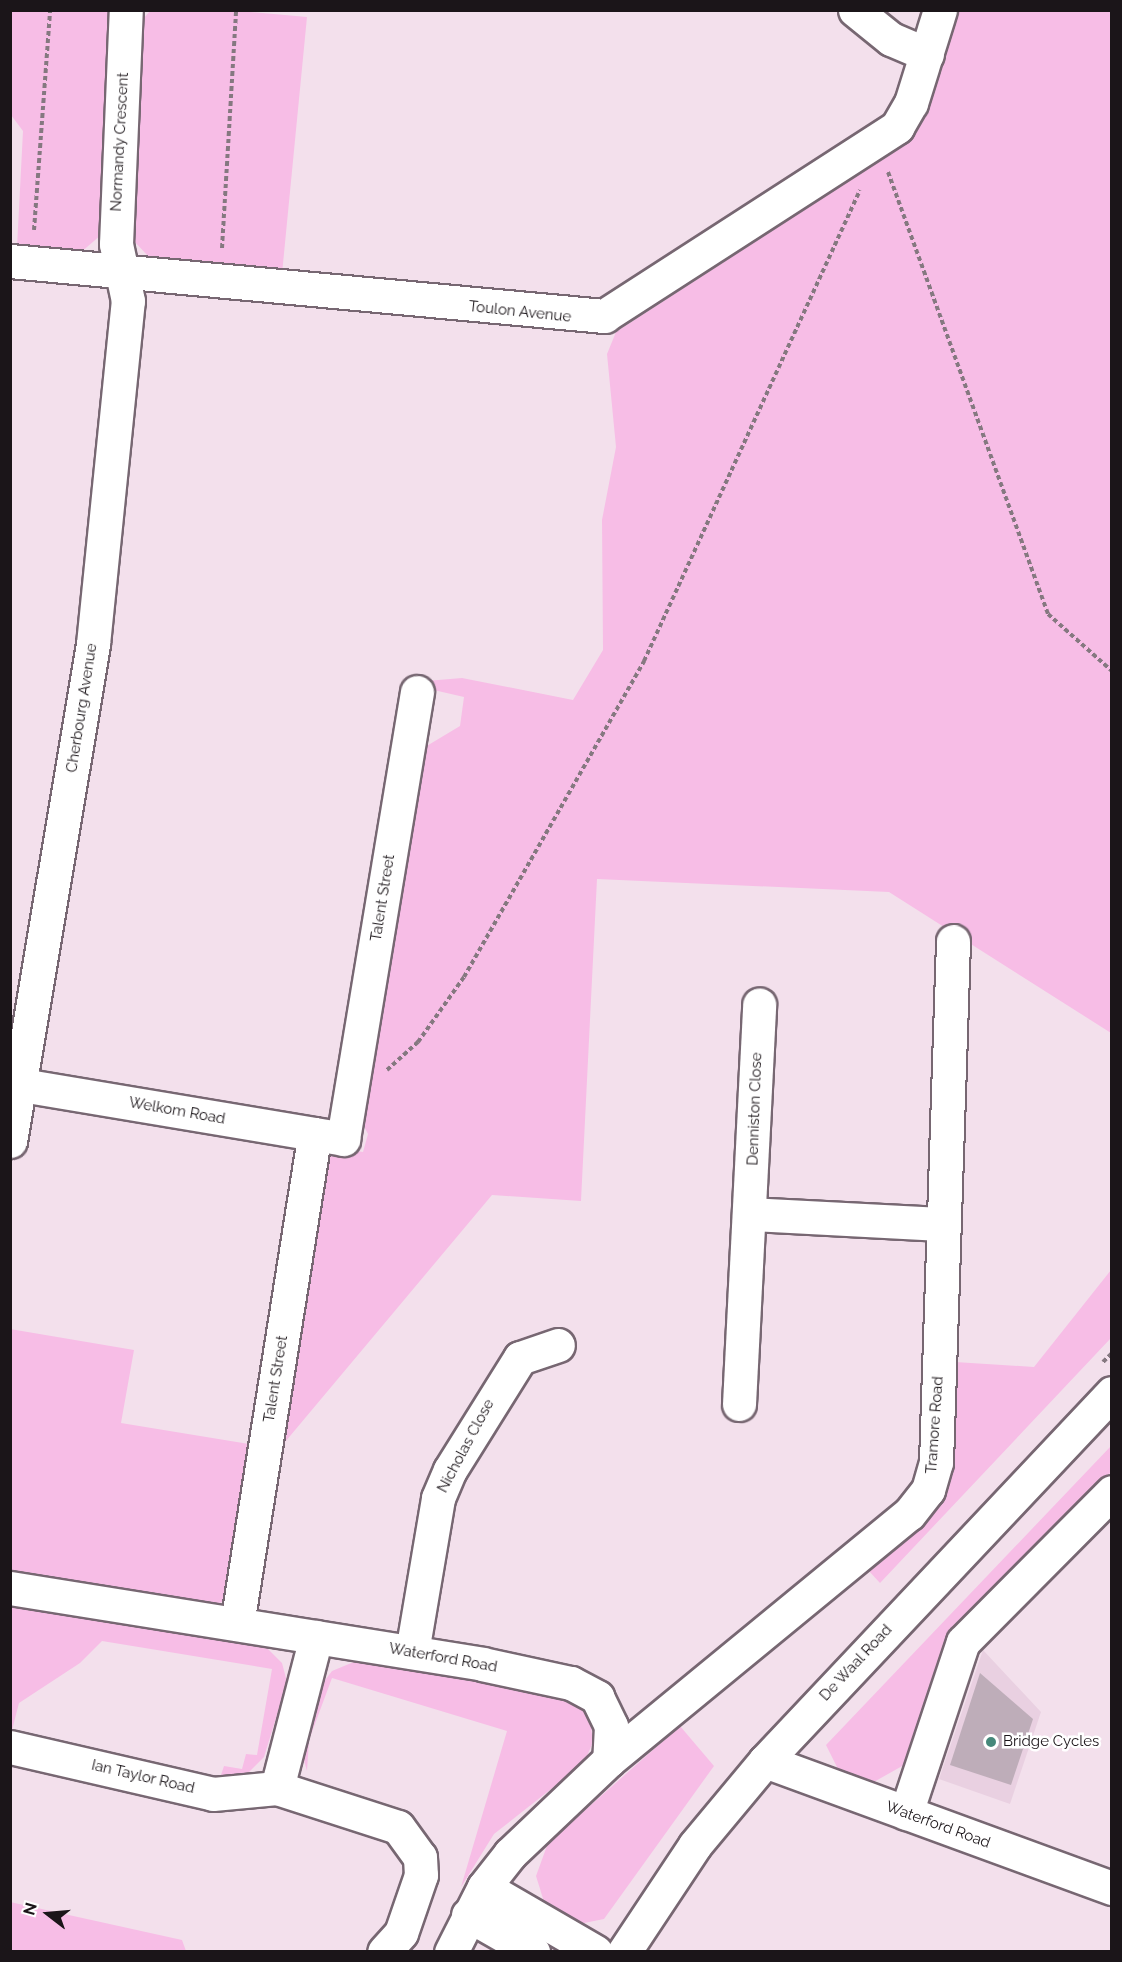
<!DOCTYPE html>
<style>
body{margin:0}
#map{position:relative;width:1122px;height:1962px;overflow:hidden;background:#f3e0ec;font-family:Raleway,sans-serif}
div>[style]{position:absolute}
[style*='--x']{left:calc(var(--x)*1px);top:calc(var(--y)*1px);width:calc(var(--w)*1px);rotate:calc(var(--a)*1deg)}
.built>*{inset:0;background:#e9d0e1}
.green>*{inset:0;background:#f7bde6}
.building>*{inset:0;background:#beadb9}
.path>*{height:4px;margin-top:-2px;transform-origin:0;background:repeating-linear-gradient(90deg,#857880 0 4.5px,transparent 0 7.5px)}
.roads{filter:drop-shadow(2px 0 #776772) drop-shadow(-2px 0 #776772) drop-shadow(0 2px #776772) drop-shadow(0 -2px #776772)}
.minor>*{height:33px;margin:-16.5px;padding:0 16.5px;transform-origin:16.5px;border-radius:16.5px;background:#fff}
.major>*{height:33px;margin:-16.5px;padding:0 16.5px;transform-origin:16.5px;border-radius:16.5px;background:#fff}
.dots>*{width:16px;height:16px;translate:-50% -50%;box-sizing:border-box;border:3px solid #fff;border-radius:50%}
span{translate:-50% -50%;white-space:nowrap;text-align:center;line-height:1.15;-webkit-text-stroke:5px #fff;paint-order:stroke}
.street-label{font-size:15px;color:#1b1519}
.poi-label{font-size:15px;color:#1b1519}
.left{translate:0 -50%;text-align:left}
.frame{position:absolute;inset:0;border:12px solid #1b1519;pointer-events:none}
.north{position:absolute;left:18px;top:1884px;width:60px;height:60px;-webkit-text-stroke:4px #fff;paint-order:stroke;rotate:286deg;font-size:16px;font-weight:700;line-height:24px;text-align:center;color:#1b1519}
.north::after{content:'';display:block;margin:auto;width:21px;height:27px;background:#1b1519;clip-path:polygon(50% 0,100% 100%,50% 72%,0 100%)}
</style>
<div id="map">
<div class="built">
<div style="clip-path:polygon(983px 1650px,1041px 1712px,1010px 1804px,939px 1779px)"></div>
</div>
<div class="green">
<div style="clip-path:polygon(228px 10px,307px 17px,282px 274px,150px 258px,131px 238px,142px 20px,151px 10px)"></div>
<div style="clip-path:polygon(10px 11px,109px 11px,112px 16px,101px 235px,80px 253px,17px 247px,23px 131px,11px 115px)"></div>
<div style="clip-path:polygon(956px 11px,1111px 11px,1111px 1033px,889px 892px,597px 879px,581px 1201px,492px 1195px,280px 1448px,323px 1156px,338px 1148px,363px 1152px,368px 1134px,357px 1113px,420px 750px,460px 726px,464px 697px,425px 688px,426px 681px,462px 678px,573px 700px,603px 650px,602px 520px,616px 447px,607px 354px,616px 332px,909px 142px)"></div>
<div style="clip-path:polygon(1111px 1270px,1111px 1338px,880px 1583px,868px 1570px,930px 1516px,948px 1482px,955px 1362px,1034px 1367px)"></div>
<div style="clip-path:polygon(10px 1329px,134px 1350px,121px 1423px,255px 1445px,231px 1593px,222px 1602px,212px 1605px,11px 1572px)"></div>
<div style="clip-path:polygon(1111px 1446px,1111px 1472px,952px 1629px,904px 1765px,872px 1783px,841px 1775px,826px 1745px)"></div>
<div style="clip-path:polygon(10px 1602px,267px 1648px,282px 1663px,287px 1682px,264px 1757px,246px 1775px,221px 1775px,224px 1766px,242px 1769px,246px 1754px,257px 1755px,272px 1669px,102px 1641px,80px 1663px,19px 1703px,11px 1734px)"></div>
<div style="clip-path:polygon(361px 1659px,562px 1695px,581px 1704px,590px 1719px,593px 1742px,584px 1763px,494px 1834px,461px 1887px,507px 1731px,332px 1678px,309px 1740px,307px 1771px,300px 1746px,319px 1688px,332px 1671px)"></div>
<div style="clip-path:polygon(680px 1726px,714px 1766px,604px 1919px,579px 1924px,545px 1905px,536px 1876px,548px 1843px)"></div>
<div style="clip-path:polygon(10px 1902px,182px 1940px,186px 1951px,11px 1951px)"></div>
</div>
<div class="building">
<div style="clip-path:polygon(980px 1673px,1033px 1719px,1011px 1785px,950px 1765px)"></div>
</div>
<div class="path">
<div style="--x:888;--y:172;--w:470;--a:70.1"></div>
<div style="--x:1048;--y:614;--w:86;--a:41.7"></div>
<div style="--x:34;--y:230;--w:221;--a:-85.8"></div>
<div style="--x:222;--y:248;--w:238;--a:-86.6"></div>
<div style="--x:387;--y:1070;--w:42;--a:-42.1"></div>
<div style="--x:418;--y:1042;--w:80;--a:-54.7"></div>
<div style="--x:464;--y:977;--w:364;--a:-60.3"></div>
<div style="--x:644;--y:661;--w:518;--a:-65.36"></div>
<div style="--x:1103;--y:1362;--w:13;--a:-45"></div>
</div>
<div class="roads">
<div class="minor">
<div style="--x:855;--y:10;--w:46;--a:38.9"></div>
<div style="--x:891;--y:39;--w:39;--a:23"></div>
<div style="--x:10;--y:261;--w:597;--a:5.29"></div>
<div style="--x:604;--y:316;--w:349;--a:-32.8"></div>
<div style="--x:897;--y:127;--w:28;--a:-60"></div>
<div style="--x:911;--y:103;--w:97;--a:-72.7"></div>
<div style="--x:10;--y:1083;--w:338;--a:9.5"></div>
<div style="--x:343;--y:1139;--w:453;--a:-80.6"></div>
<div style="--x:10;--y:1141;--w:504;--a:-80.52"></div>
<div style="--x:93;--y:644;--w:345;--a:-84.2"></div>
<div style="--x:128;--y:301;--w:58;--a:-101.9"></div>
<div style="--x:116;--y:244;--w:234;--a:-87.6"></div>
<div style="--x:750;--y:1214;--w:194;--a:3"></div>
<div style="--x:739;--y:1404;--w:400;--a:-87.1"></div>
<div style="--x:10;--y:1588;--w:478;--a:9.1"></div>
<div style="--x:482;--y:1664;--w:91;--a:12.1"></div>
<div style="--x:571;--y:1683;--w:30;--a:28"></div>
<div style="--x:597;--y:1697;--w:32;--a:64"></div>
<div style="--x:611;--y:1726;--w:34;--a:93"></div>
<div style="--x:609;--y:1760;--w:137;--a:136.5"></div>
<div style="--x:510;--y:1854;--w:42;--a:128.2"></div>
<div style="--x:484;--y:1887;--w:73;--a:116.9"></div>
<div style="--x:237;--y:1624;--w:496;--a:-81"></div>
<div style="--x:412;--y:1652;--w:156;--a:-80.4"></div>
<div style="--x:438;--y:1498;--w:30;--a:-67"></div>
<div style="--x:450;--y:1470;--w:132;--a:-58"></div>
<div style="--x:520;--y:1358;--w:40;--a:-18.9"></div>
<div style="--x:10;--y:1747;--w:208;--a:13"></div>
<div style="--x:213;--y:1794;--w:64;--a:-5.4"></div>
<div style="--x:277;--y:1788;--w:127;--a:17.9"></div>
<div style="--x:398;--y:1827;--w:37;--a:54"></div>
<div style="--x:420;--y:1857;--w:18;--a:87"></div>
<div style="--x:421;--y:1875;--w:61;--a:109"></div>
<div style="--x:401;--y:1933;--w:25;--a:132"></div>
<div style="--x:609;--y:1760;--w:388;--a:-39.4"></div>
<div style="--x:909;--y:1514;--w:31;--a:-52"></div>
<div style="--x:928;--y:1490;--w:29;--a:-74"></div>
<div style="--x:936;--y:1462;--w:521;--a:-88.13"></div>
<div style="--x:765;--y:1761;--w:370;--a:20.1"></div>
<div style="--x:277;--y:1788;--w:156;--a:-75.5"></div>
<div style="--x:906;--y:1813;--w:180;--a:-71.6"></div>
<div style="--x:963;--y:1642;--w:211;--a:-45.2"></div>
<div style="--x:484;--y:1887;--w:129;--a:30.1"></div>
<div style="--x:468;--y:1915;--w:75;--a:29.6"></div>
</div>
<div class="major">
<div style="--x:624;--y:1952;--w:128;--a:-56.4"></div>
<div style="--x:695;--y:1845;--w:109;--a:-50.2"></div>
<div style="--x:765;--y:1761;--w:506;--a:-46.68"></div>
</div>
</div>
<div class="dots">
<div style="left:991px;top:1742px;background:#46887a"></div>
</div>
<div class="street-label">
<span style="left:120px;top:142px;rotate:-87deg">Normandy Crescent</span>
<span style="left:520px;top:312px;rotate:6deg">Toulon Avenue</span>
<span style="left:82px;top:708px;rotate:-81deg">Cherbourg Avenue</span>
<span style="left:383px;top:898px;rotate:-81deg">Talent Street</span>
<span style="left:755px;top:1109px;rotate:-88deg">Denniston Close</span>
<span style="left:177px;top:1111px;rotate:10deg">Welkom Road</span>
<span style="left:276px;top:1379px;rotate:-81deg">Talent Street</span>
<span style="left:935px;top:1425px;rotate:-86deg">Tramore Road</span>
<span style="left:466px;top:1446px;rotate:-62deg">Nicholas Close</span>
<span style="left:443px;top:1658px;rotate:10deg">Waterford Road</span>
<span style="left:856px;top:1663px;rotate:-47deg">De Waal Road</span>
<span style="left:143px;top:1777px;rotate:13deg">Ian Taylor Road</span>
<span style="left:938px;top:1825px;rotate:20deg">Waterford Road</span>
</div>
<div class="poi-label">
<span class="left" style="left:1003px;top:1742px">Bridge Cycles</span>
</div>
<div class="frame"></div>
<div class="north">N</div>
</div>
